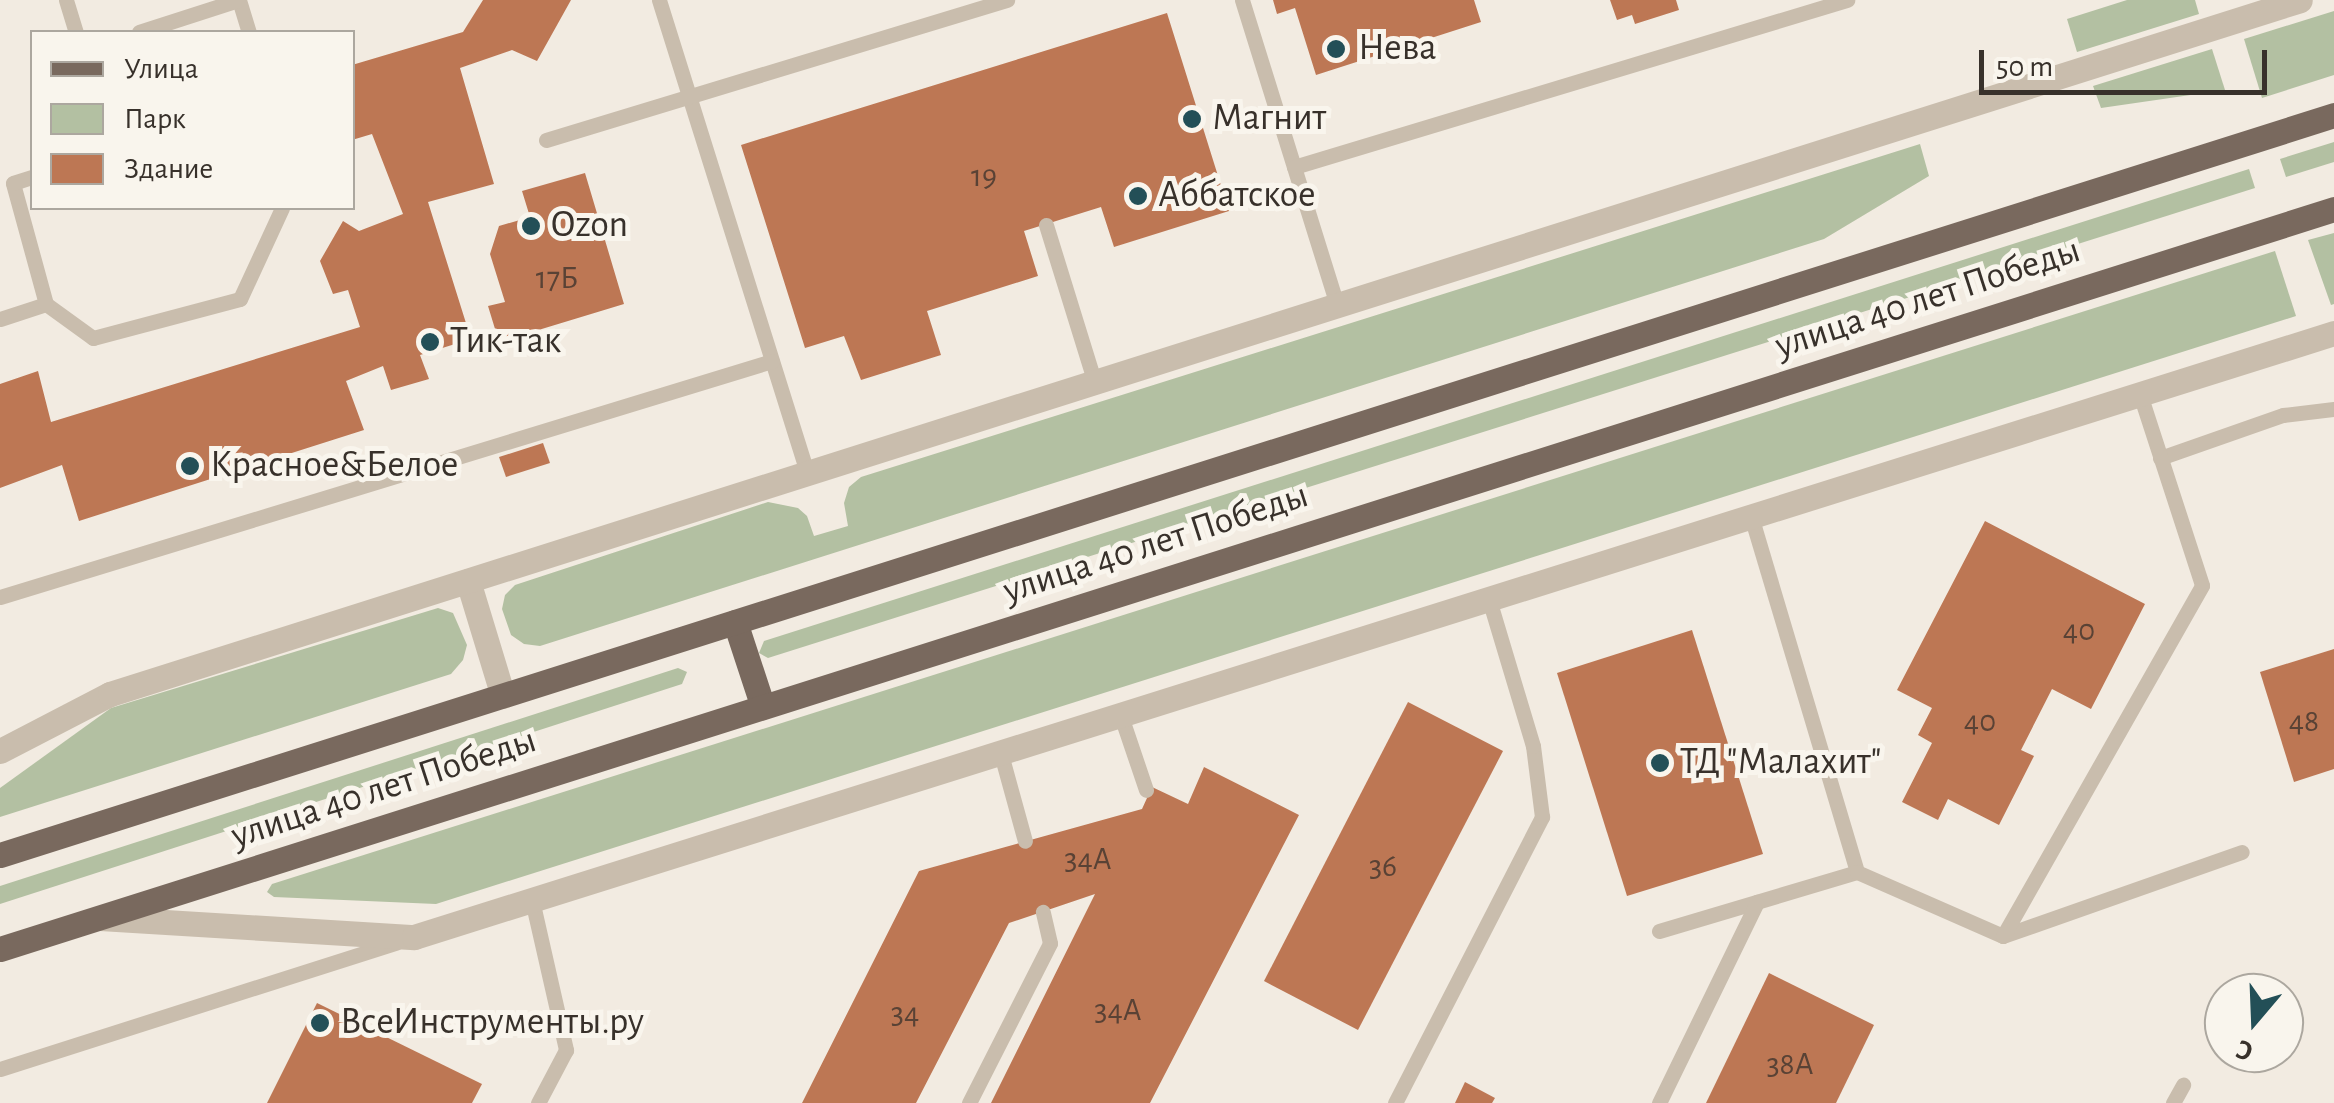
<!DOCTYPE html>
<meta charset="utf-8">
<style>
body{margin:0}
#map{position:relative;width:2334px;height:1103px;overflow:hidden;background:#f2ebe1;font-family:"Alegreya Sans",sans-serif}
div>[style]{position:absolute}
[style*='--x']{left:calc(var(--x)*1px);top:calc(var(--y)*1px);width:calc(var(--w)*1px);rotate:calc(var(--a)*1deg)}
.green>*{inset:0;background:#b3c0a2}
.building>*{inset:0;background:#bd7754}
.service>*{height:15px;margin:-7.5px;padding:0 7.5px;transform-origin:7.5px;border-radius:7.5px;background:#c9bdad}
.minor>*{height:25px;margin:-12.5px;padding:0 12.5px;transform-origin:12.5px;border-radius:12.5px;background:#c9bdad}
.primary>*{height:25px;margin:-12.5px;padding:0 12.5px;transform-origin:12.5px;border-radius:12.5px;background:#79695e}
.dots>*{width:28px;height:28px;translate:-50% -50%;box-sizing:border-box;border:5px solid #f9f5ed;border-radius:50%}
span{translate:-50% -50%;white-space:nowrap;text-align:center;line-height:1.15;-webkit-text-stroke:10px #f9f5ed;paint-order:stroke}
.number-label{font-size:32px;color:#594235}
.number-label span{-webkit-text-stroke-width:0}
.poi-label{font-size:38px;color:#38312b}
.left{translate:0 -50%;text-align:left}
.street-label{font-size:38px;color:#38312b}
.legend{position:absolute;left:30px;top:30px;width:325px;height:180px;box-sizing:border-box;background:#f9f5ed;border:2px solid #aca79f;margin:0;padding:12px 18px;list-style:none;font-size:30px;color:#38312b}
.legend li{display:flex;align-items:center;gap:20px;height:50px}
.legend b{width:50px;border:2px solid #aca79f}
.north{position:absolute;left:2204px;top:973px;width:100px;height:100px;box-sizing:border-box;background:#f9f5ed;border:2px solid #aca79f;border-radius:50%;rotate:199deg;font-size:28px;font-weight:700;line-height:40px;text-align:center;color:#38312b}
.north::after{content:'';display:block;margin:auto;width:35px;height:45px;background:#234f57;clip-path:polygon(50% 0,100% 100%,50% 72%,0 100%)}
.scale{position:absolute;left:1979px;top:50px;width:288px;height:45px;box-sizing:border-box;border:5px solid #38312b;border-top:0;padding-left:12px;font-size:30px;line-height:35px;white-space:nowrap;color:#38312b;-webkit-text-stroke:8px #f9f5ed;paint-order:stroke}
</style>
<div id="map">
<div class="green">
<div style="clip-path:polygon(2127px 0,2195px 0,2199px 14px,2077px 52px,2067px 19px)"></div>
<div style="clip-path:polygon(2334px 11px,2334px 75px,2262px 98px,2244px 39px)"></div>
<div style="clip-path:polygon(2212px 49px,2225px 90px,2101px 108px,2093px 86px)"></div>
<div style="clip-path:polygon(2334px 142px,2334px 162px,2286px 177px,2280px 159px)"></div>
<div style="clip-path:polygon(1920px 144px,1929px 176px,1824px 239px,540px 646px,524px 644px,511px 635px,502px 609px,505px 595px,515px 585px,768px 502px,798px 508px,807px 516px,814px 536px,848px 526px,844px 503px,849px 487px,861px 477px)"></div>
<div style="clip-path:polygon(2249px 169px,2255px 188px,768px 658px,759px 653px,764px 641px)"></div>
<div style="clip-path:polygon(2334px 233px,2334px 304px,2331px 305px,2308px 240px)"></div>
<div style="clip-path:polygon(2275px 251px,2296px 316px,436px 904px,274px 897px,267px 892px,272px 884px)"></div>
<div style="clip-path:polygon(438px 608px,453px 613px,467px 645px,463px 660px,451px 674px,0 817px,0 788px,111px 708px)"></div>
<div style="clip-path:polygon(678px 668px,687px 672px,682px 684px,0 904px,0 886px)"></div>
</div>
<div class="building">
<div style="clip-path:polygon(483px 0,571px 0,537px 61px,512px 50px,460px 68px,494px 184px,428px 202px,471px 339px,420px 355px,429px 379px,391px 390px,383px 366px,346px 381px,364px 430px,79px 521px,62px 465px,0 488px,0 384px,38px 371px,51px 422px,360px 327px,348px 290px,333px 294px,320px 261px,343px 221px,359px 231px,403px 214px,372px 134px,352px 140px,352px 65px,463px 32px)"></div>
<div style="clip-path:polygon(1273px 0,1474px 0,1481px 22px,1316px 75px,1295px 8px,1277px 14px)"></div>
<div style="clip-path:polygon(1610px 0,1676px 0,1679px 10px,1635px 24px,1632px 15px,1617px 20px)"></div>
<div style="clip-path:polygon(1167px 13px,1229px 211px,1114px 247px,1101px 207px,1024px 231px,1038px 276px,927px 311px,941px 355px,861px 380px,844px 336px,805px 348px,741px 145px)"></div>
<div style="clip-path:polygon(585px 173px,624px 304px,499px 342px,488px 306px,505px 302px,490px 254px,499px 226px,530px 217px,522px 191px)"></div>
<div style="clip-path:polygon(543px 443px,550px 463px,506px 477px,499px 457px)"></div>
<div style="clip-path:polygon(1985px 521px,2145px 604px,2091px 709px,2052px 689px,2021px 750px,2034px 756px,1999px 825px,1948px 799px,1938px 820px,1902px 802px,1932px 743px,1918px 735px,1932px 708px,1897px 690px)"></div>
<div style="clip-path:polygon(1692px 630px,1763px 854px,1627px 896px,1557px 673px)"></div>
<div style="clip-path:polygon(2334px 649px,2334px 769px,2294px 782px,2260px 672px)"></div>
<div style="clip-path:polygon(1408px 702px,1503px 751px,1358px 1030px,1264px 981px)"></div>
<div style="clip-path:polygon(1204px 767px,1299px 815px,1150px 1103px,991px 1103px,1095px 894px,1009px 923px,916px 1103px,802px 1103px,919px 871px,1142px 809px,1152px 787px,1188px 804px)"></div>
<div style="clip-path:polygon(1769px 973px,1874px 1025px,1836px 1103px,1706px 1103px)"></div>
<div style="clip-path:polygon(317px 1003px,482px 1084px,472px 1103px,267px 1103px)"></div>
<div style="clip-path:polygon(1465px 1082px,1495px 1098px,1492px 1103px,1455px 1103px)"></div>
</div>
<div class="service">
<div style="--x:66;--y:0;--w:34;--a:73"></div>
<div style="--x:239;--y:0;--w:34;--a:73"></div>
<div style="--x:659;--y:0;--w:496;--a:72.6"></div>
<div style="--x:1242;--y:0;--w:319;--a:72.7"></div>
<div style="--x:139;--y:32;--w:104;--a:-17.9"></div>
<div style="--x:546;--y:140;--w:482;--a:-16.9"></div>
<div style="--x:1294;--y:167;--w:578;--a:-16.8"></div>
<div style="--x:1046;--y:225;--w:165;--a:72.8"></div>
<div style="--x:46;--y:304;--w:58;--a:35.9"></div>
<div style="--x:93;--y:338;--w:152;--a:-14.9"></div>
<div style="--x:240;--y:299;--w:100;--a:-65.2"></div>
<div style="--x:0;--y:319;--w:48;--a:-18.1"></div>
<div style="--x:46;--y:304;--w:125;--a:-105.3"></div>
<div style="--x:13;--y:183;--w:20;--a:-18"></div>
<div style="--x:2160;--y:458;--w:130;--a:-19.3"></div>
<div style="--x:2283;--y:415;--w:51;--a:-6.7"></div>
<div style="--x:1751;--y:516;--w:371;--a:73.4"></div>
<div style="--x:0;--y:597;--w:807;--a:-17"></div>
<div style="--x:1121;--y:716;--w:78;--a:71.3"></div>
<div style="--x:1001;--y:754;--w:90;--a:74.6"></div>
<div style="--x:532;--y:900;--w:154;--a:77.2"></div>
<div style="--x:566;--y:1050;--w:60;--a:117.8"></div>
<div style="--x:1659;--y:931;--w:207;--a:-16.6"></div>
<div style="--x:1857;--y:872;--w:159;--a:23.7"></div>
<div style="--x:2003;--y:936;--w:253;--a:-19.4"></div>
<div style="--x:2003;--y:936;--w:403;--a:-60.4"></div>
<div style="--x:2202;--y:585;--w:201;--a:-108"></div>
<div style="--x:0;--y:1069;--w:416;--a:-17.7"></div>
<div style="--x:969;--y:1103;--w:179;--a:-63.1"></div>
<div style="--x:1050;--y:943;--w:32;--a:-103"></div>
<div style="--x:1395;--y:1103;--w:322;--a:-62.8"></div>
<div style="--x:1542;--y:817;--w:72;--a:-97.2"></div>
<div style="--x:1533;--y:746;--w:153;--a:-106.7"></div>
<div style="--x:1659;--y:1103;--w:224;--a:-64"></div>
<div style="--x:2173;--y:1103;--w:21;--a:-61"></div>
</div>
<div class="minor">
<div style="--x:468;--y:581;--w:120;--a:73.1"></div>
<div style="--x:0;--y:751;--w:124;--a:-27.4"></div>
<div style="--x:110;--y:694;--w:2297;--a:-17.58"></div>
<div style="--x:100;--y:918;--w:315;--a:3.5"></div>
<div style="--x:414;--y:937;--w:2013;--a:-17.46"></div>
</div>
<div class="primary">
<div style="--x:735;--y:622;--w:89;--a:71.8"></div>
<div style="--x:0;--y:855;--w:2449;--a:-17.59"></div>
<div style="--x:0;--y:949;--w:2449;--a:-17.59"></div>
</div>
<div class="dots">
<div style="left:1336px;top:49px;background:#234f57"></div>
<div style="left:1192px;top:119px;background:#234f57"></div>
<div style="left:1138px;top:196px;background:#234f57"></div>
<div style="left:531px;top:226px;background:#234f57"></div>
<div style="left:430px;top:342px;background:#234f57"></div>
<div style="left:190px;top:466px;background:#234f57"></div>
<div style="left:1660px;top:763px;background:#234f57"></div>
<div style="left:320px;top:1023px;background:#234f57"></div>
</div>
<div class="number-label">
<span style="left:984px;top:176px">19</span>
<span style="left:557px;top:278px">17Б</span>
<span style="left:2079px;top:630px">40</span>
<span style="left:1980px;top:721px">40</span>
<span style="left:2304px;top:721px">48</span>
<span style="left:1088px;top:859px">34А</span>
<span style="left:1383px;top:866px">36</span>
<span style="left:1118px;top:1010px">34А</span>
<span style="left:905px;top:1013px">34</span>
<span style="left:1790px;top:1064px">38А</span>
</div>
<div class="poi-label">
<span class="left" style="left:1358px;top:49px">Нева</span>
<span class="left" style="left:1212px;top:119px">Магнит</span>
<span class="left" style="left:1158px;top:196px">Аббатское</span>
<span class="left" style="left:551px;top:226px">Ozon</span>
<span class="left" style="left:450px;top:342px">Тик-так</span>
<span class="left" style="left:210px;top:466px">Красное&amp;Белое</span>
<span class="left" style="left:1680px;top:763px">ТД "Малахит"</span>
<span class="left" style="left:340px;top:1023px">ВсеИнструменты.ру</span>
</div>
<div class="street-label">
<span style="left:1928px;top:299px;rotate:-18deg">улица 40 лет Победы</span>
<span style="left:1156px;top:544px;rotate:-18deg">улица 40 лет Победы</span>
<span style="left:384px;top:789px;rotate:-18deg">улица 40 лет Победы</span>
</div>
<ul class="legend">
<li><b style="height:12px;background:#79695e"></b>Улица</li>
<li><b style="height:28px;background:#b3c0a2"></b>Парк</li>
<li><b style="height:28px;background:#bd7754"></b>Здание</li>
</ul>
<div class="north">С</div>
<div class="scale">50 m</div>
</div>
